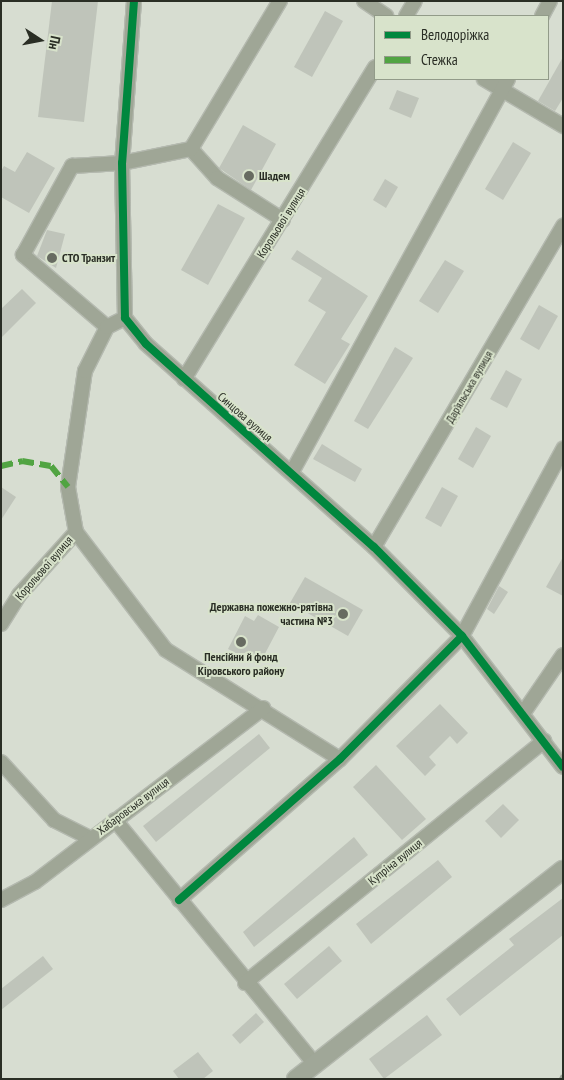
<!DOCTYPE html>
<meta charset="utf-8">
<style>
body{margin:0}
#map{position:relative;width:564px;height:1080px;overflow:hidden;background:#d7ddd1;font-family:"PT Sans Narrow",sans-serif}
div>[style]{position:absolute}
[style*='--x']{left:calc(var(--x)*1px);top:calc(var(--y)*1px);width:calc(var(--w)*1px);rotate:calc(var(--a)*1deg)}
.building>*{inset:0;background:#bfc4ba}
.roads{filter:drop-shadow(1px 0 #b4b9af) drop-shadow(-1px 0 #b4b9af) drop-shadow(0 1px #b4b9af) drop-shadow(0 -1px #b4b9af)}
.minor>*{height:14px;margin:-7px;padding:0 7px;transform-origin:7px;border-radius:7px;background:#9fa696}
.major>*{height:18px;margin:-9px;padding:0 9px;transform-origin:9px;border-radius:9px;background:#a0a798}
.rail>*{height:4px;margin-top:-2px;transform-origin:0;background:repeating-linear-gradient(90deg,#999e93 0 10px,transparent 0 15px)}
.quiet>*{height:6px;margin-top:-3px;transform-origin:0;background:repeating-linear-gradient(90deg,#51a442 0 12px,transparent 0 18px)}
.cycleway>*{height:8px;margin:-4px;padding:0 4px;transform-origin:4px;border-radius:4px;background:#00873e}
.dots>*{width:14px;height:14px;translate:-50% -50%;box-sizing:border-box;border:2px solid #d8e3cb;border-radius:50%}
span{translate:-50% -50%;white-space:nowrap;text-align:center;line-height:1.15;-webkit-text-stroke:4px #d8e3cb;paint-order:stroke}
.poi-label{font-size:12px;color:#2a2e25;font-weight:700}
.left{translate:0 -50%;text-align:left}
.right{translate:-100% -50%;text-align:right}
.street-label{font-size:12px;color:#2a2e25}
.frame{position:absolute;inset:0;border:2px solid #2a2e25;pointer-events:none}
.legend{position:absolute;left:374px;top:15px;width:175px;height:65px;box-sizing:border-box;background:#d8e3cb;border:1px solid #929b89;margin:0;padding:6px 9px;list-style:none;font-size:15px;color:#2a2e25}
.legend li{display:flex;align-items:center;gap:10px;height:25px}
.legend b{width:25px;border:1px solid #929b89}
.north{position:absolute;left:15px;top:15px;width:50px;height:50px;-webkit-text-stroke:4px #d8e3cb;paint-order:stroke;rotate:101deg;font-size:14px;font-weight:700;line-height:20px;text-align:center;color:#2a2e25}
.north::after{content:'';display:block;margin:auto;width:18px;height:22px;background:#2a2e25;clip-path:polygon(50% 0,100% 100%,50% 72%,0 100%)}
</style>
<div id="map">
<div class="building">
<div style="clip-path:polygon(52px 1px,98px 1px,84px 122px,38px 117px)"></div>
<div style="clip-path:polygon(325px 11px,343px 21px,312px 77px,294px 67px)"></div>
<div style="clip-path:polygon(563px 57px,563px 98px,555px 111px,538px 101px)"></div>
<div style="clip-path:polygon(397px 90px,419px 98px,411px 118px,389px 109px)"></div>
<div style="clip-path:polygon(243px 125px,276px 144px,251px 190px,219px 168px)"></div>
<div style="clip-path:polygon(513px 142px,531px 153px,503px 200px,485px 189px)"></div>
<div style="clip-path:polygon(27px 152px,55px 168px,29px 213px,1px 197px,1px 171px,4px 166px,15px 172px)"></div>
<div style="clip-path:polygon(385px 179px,398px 187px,386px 208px,373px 200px)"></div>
<div style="clip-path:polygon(218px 204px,245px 218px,208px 285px,181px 270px)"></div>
<div style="clip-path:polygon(47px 230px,65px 234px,56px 268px,37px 256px)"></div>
<div style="clip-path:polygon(297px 250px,368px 296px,341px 339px,350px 344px,325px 384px,294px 365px,326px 312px,308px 301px,322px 278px,291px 259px)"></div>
<div style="clip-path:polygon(445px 260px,464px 271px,438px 313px,419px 301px)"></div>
<div style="clip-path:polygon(22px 289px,36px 303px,1px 338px,1px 309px)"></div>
<div style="clip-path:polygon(539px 305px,558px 316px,539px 350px,520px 339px)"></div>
<div style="clip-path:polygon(395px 347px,413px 358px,368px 429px,354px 421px)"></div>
<div style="clip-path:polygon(506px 370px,522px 379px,507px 408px,490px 399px)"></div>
<div style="clip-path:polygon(476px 427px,491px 436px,473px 468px,458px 459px)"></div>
<div style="clip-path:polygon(322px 444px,362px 469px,355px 482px,313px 459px)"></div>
<div style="clip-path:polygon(1px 487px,16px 497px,1px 520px)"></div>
<div style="clip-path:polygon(442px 487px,458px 496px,441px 527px,425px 518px)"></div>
<div style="clip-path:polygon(563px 557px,563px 596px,546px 587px)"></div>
<div style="clip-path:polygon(305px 577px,363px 610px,348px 636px,290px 603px)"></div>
<div style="clip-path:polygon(499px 586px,508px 592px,494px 614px,487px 609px)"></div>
<div style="clip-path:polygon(258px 615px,279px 627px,259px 665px,228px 649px,245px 616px,254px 621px)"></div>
<div style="clip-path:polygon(440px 704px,468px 733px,457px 744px,450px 736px,429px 757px,436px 765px,425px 776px,396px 746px)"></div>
<div style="clip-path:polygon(259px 734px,270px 748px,156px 842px,143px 826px)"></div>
<div style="clip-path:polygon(376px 765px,426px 819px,402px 840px,353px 787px)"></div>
<div style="clip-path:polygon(503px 804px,519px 820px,501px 838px,485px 821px)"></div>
<div style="clip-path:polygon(354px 837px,368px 855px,254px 947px,243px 932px)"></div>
<div style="clip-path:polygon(438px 860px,452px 877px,371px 944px,356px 924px)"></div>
<div style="clip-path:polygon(563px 898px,563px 935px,460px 1016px,446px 999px,514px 945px,509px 939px)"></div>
<div style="clip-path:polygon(329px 946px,342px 961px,297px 999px,284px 984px)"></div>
<div style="clip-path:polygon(43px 956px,53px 969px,1px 1010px,1px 989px)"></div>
<div style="clip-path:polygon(256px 1013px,264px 1022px,240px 1044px,232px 1035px)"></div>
<div style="clip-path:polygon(427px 1015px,442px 1035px,384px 1079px,369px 1059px)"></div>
<div style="clip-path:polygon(198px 1052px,213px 1071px,203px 1079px,179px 1079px,173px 1071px)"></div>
</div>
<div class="roads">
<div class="minor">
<div style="--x:134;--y:1;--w:162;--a:94.2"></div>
<div style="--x:122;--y:163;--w:155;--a:88.9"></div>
<div style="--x:125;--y:318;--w:33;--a:51"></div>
<div style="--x:146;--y:344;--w:305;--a:41.7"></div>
<div style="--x:374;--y:547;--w:125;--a:45.3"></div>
<div style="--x:462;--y:636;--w:165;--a:52.4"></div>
<div style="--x:364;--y:1;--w:27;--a:34"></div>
<div style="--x:406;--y:16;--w:17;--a:-59"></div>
<div style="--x:542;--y:16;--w:17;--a:-62"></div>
<div style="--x:484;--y:79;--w:92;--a:30.7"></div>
<div style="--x:191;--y:149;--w:39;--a:48"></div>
<div style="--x:217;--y:178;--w:78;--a:32.5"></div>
<div style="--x:107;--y:327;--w:111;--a:-139.4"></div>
<div style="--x:23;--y:255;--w:102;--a:-61.2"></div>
<div style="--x:72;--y:166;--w:50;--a:-3.4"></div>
<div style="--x:122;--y:163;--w:70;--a:-11.5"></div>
<div style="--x:191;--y:149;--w:173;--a:-59"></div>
<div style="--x:184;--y:379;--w:366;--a:-58.5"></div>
<div style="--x:292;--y:472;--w:448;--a:-61.2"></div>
<div style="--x:76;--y:532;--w:148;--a:52.7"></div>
<div style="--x:166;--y:650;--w:205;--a:32.1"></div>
<div style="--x:374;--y:547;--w:373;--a:-59.5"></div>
<div style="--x:1;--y:624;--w:34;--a:-58"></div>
<div style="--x:19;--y:595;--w:85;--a:-47.9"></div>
<div style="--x:76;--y:532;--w:46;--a:-100.1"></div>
<div style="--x:68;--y:487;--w:117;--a:-81.7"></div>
<div style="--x:85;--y:371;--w:49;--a:-63.4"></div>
<div style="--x:107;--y:327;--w:20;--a:-27"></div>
<div style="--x:524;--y:712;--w:69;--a:-55.6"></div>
<div style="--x:1;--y:762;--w:79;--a:47.6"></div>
<div style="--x:54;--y:820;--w:40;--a:26.6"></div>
<div style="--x:115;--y:820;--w:315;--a:50.7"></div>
<div style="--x:1;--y:900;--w:38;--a:-28"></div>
<div style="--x:35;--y:882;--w:287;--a:-37.3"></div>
<div style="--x:179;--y:900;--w:214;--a:-41.2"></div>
<div style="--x:340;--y:759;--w:173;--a:-45.2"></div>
<div style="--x:462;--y:636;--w:213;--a:-61.6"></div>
<div style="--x:245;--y:983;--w:385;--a:-39"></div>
</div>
<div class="major">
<div style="--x:296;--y:1079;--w:339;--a:-38.1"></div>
</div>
</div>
<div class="rail">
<div style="--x:561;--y:1079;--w:4;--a:-63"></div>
</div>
<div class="quiet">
<div style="--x:1;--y:466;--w:22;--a:-13"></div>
<div style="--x:22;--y:461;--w:29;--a:10"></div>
<div style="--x:51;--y:466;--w:27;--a:51"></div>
</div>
<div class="cycleway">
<div style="--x:134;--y:1;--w:162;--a:94.2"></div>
<div style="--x:122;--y:163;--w:155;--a:88.9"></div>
<div style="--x:125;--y:318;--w:33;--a:51"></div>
<div style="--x:146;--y:344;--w:305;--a:41.7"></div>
<div style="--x:374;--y:547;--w:125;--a:45.3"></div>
<div style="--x:462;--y:636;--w:165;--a:52.4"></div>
<div style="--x:179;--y:900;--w:214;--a:-41.2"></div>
<div style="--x:340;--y:759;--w:173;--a:-45.2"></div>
</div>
<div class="dots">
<div style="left:249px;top:176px;background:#676b61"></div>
<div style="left:52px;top:258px;background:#676b61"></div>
<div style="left:343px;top:614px;background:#676b61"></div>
<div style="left:241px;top:642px;background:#676b61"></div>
</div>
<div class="poi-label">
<span class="left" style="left:259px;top:176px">Шадем</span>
<span class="left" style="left:62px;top:258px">СТО Транзит</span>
<span class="right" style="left:333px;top:614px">Державна пожежно-рятівна<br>частина №3</span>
<span style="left:241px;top:664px">Пенсійни й фонд<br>Кіровського району</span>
</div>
<div class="street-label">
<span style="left:281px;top:223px;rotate:-58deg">Корольової вулиця</span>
<span style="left:469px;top:387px;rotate:-60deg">Дар’яльська вулиця</span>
<span style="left:245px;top:417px;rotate:41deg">Синцова вулиця</span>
<span style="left:44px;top:568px;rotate:-49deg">Корольової вулиця</span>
<span style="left:133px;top:806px;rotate:-37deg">Хабаровська вулиця</span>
<span style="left:395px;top:862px;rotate:-39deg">Купріна вулиця</span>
</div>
<div class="frame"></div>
<ul class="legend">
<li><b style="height:6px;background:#00873e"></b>Велодоріжка</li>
<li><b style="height:6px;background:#51a442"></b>Стежка</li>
</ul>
<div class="north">Пн</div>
</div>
